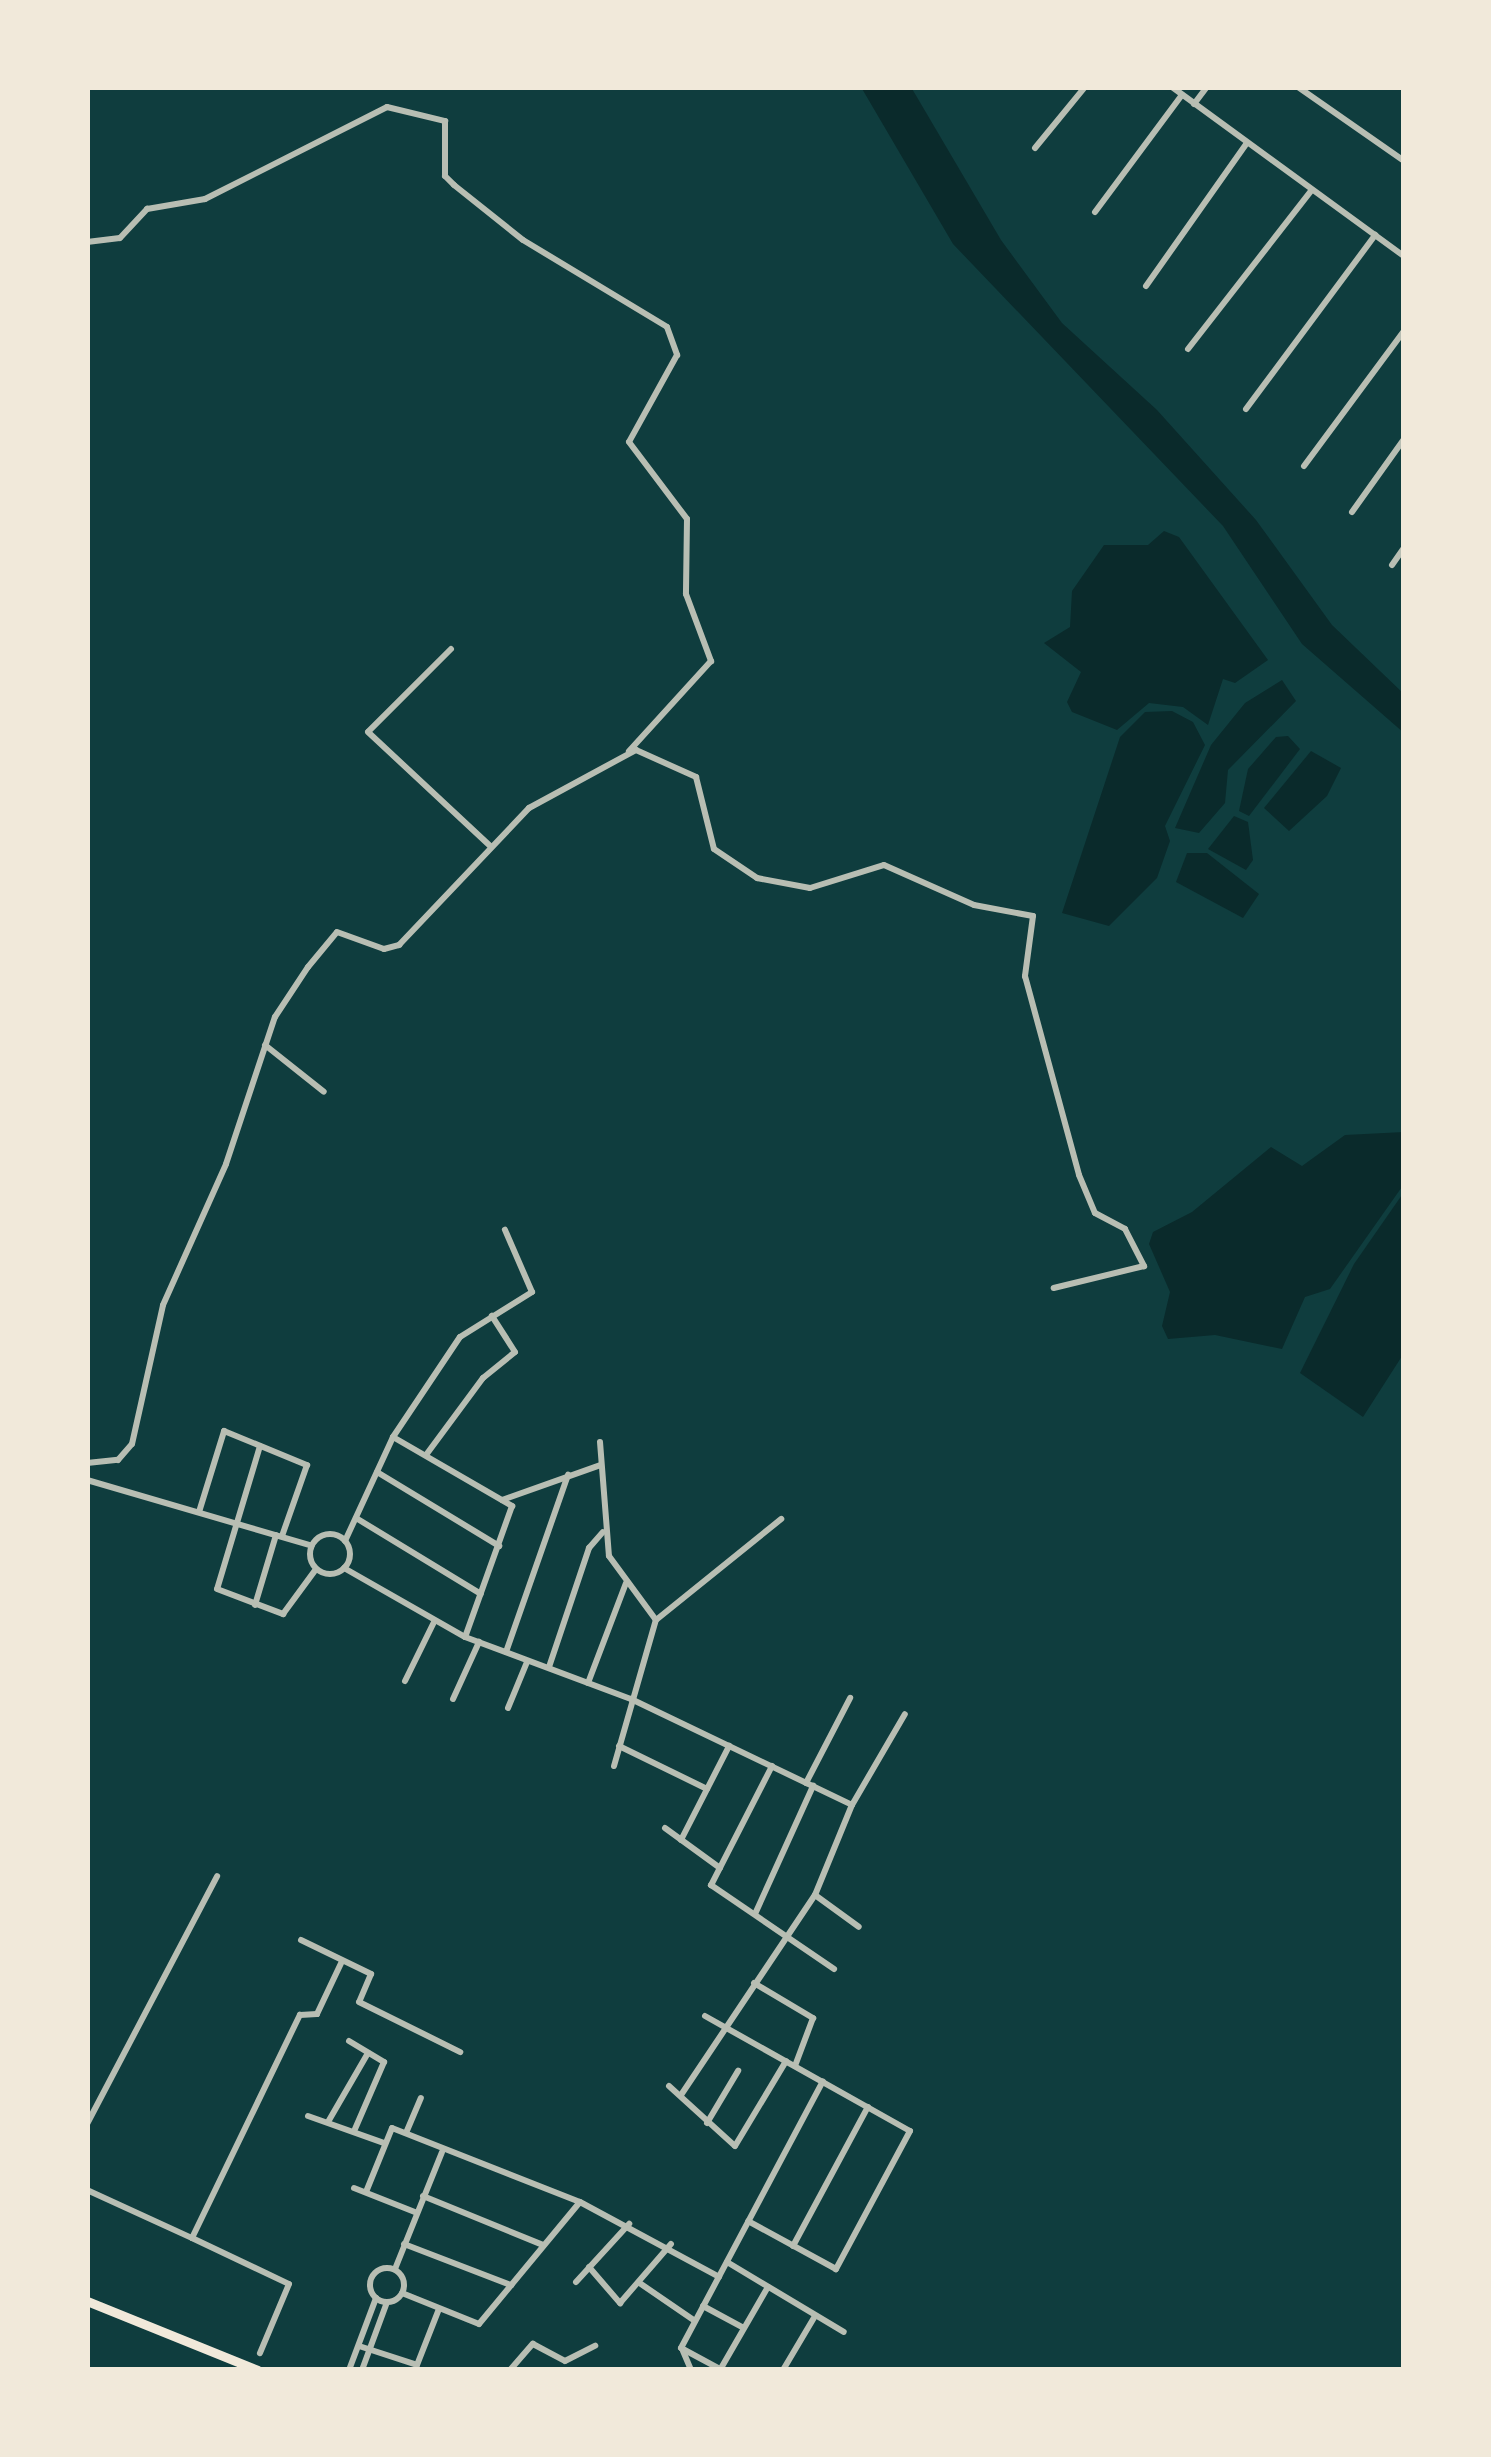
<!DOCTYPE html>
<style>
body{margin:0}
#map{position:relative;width:1491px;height:2457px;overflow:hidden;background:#0f3d3e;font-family:"Crimson Pro",serif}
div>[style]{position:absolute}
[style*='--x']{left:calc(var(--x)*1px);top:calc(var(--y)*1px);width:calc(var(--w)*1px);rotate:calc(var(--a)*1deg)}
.water>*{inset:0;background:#0a2a2b}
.minor>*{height:6px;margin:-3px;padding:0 3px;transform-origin:3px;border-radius:3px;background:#b8beb3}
.minor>.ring{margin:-3px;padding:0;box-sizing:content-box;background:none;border:6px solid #b8beb3;border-radius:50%}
.secondary>*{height:9px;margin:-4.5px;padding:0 4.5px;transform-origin:4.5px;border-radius:4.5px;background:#f1e9da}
span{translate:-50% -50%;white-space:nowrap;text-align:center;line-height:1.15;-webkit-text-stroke:12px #f1e9da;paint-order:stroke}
.frame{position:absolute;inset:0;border:90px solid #f1e9da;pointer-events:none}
</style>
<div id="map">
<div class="water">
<div style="clip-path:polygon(861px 87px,911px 87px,1001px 240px,1062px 323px,1157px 410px,1256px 520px,1332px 625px,1404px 694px,1404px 733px,1302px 644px,1223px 526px,953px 244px)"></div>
<div style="clip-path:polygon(1164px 531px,1179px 537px,1268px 660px,1235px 683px,1223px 679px,1208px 725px,1183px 707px,1149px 703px,1117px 730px,1072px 712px,1067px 702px,1081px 672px,1044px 643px,1070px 627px,1072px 591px,1104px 545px,1148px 545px)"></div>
<div style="clip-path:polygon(1282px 680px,1296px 701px,1228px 770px,1225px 803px,1199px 833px,1175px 828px,1211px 745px,1245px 703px)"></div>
<div style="clip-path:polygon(1172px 711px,1193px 722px,1205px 745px,1165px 826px,1170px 841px,1157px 878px,1109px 926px,1062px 913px,1120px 737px,1145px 712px)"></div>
<div style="clip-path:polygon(1288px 736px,1300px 749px,1249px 816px,1239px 811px,1248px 769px,1276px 737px)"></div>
<div style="clip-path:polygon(1311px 751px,1341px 768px,1327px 796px,1289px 831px,1264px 808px)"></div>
<div style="clip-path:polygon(1234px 816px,1248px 822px,1253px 860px,1246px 870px,1208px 849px)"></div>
<div style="clip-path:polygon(1187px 853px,1207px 853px,1259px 894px,1243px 918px,1176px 882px)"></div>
<div style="clip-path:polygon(1404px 1132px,1404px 1184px,1330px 1289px,1305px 1297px,1282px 1349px,1215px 1335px,1168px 1339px,1162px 1326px,1170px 1292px,1149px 1244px,1153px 1232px,1192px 1212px,1271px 1147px,1302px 1166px,1345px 1135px)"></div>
<div style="clip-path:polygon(1404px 1192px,1404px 1353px,1363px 1417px,1300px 1373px,1354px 1264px)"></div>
</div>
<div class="minor">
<div style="--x:1172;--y:87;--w:287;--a:36.1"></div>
<div style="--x:1298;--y:87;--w:129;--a:34.9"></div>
<div style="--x:1194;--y:104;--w:21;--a:-53"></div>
<div style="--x:1035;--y:148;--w:79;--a:-50.7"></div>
<div style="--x:1095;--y:212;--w:146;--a:-53.4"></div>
<div style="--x:87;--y:242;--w:33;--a:-7"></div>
<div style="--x:120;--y:238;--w:40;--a:-47"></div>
<div style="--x:147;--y:209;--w:59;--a:-9.8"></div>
<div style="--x:205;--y:199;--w:204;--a:-26.8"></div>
<div style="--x:387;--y:107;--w:60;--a:13.6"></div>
<div style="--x:445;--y:121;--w:55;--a:90"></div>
<div style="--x:445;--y:176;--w:13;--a:45"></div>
<div style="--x:454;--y:185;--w:88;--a:38.6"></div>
<div style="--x:523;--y:240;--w:168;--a:31.1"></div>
<div style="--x:667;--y:327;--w:30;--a:70"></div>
<div style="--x:677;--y:355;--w:99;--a:118.9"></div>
<div style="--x:629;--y:442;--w:96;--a:53"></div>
<div style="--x:687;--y:519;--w:75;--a:90.8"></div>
<div style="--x:686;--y:594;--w:72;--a:69.5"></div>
<div style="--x:711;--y:661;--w:122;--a:132.3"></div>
<div style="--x:1146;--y:286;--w:175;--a:-54.8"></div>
<div style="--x:1188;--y:349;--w:200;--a:-52.1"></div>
<div style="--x:1246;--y:409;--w:217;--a:-53.4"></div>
<div style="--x:1304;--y:466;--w:168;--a:-53.5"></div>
<div style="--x:1352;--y:512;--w:90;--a:-54.5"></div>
<div style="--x:1392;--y:565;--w:21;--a:-55"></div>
<div style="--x:451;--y:649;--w:117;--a:135"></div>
<div style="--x:368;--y:732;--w:166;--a:43"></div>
<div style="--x:265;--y:1045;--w:75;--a:38.5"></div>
<div style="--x:393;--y:1437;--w:138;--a:30.1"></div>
<div style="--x:512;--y:1506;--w:139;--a:109.7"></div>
<div style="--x:600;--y:1442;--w:114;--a:85.5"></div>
<div style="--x:609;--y:1556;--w:79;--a:53.7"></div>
<div style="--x:260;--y:1446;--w:149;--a:106.7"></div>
<div style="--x:217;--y:1589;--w:71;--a:20.7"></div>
<div style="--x:283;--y:1614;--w:56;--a:-53.7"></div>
<div style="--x:426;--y:1455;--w:96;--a:-53.5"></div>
<div style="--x:483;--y:1378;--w:41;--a:-39.1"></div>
<div style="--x:515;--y:1352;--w:43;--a:-122.6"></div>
<div style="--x:87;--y:1463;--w:31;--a:-6"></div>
<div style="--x:118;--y:1460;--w:21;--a:-49"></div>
<div style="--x:132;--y:1444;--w:142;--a:-77.4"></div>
<div style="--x:163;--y:1305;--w:154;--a:-65.9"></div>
<div style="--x:226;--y:1164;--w:155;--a:-71.6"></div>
<div style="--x:275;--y:1017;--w:60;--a:-56.6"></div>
<div style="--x:308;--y:967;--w:45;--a:-50.4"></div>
<div style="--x:337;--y:932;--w:50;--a:19.9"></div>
<div style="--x:384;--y:949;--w:16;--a:-15"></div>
<div style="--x:399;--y:945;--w:189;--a:-46.5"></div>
<div style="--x:529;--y:808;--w:122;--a:-28.5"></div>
<div style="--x:636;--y:750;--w:66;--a:24.2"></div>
<div style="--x:696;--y:777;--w:74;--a:76"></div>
<div style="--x:714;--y:849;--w:52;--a:34"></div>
<div style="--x:757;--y:878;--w:54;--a:10.7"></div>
<div style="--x:810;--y:888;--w:77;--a:-17.3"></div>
<div style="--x:884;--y:865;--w:98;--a:24"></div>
<div style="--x:974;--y:905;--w:60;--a:10.6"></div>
<div style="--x:1033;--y:916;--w:61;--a:97.6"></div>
<div style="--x:1025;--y:976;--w:206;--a:74.8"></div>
<div style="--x:1079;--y:1175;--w:41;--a:67.2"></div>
<div style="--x:1095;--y:1213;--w:34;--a:28"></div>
<div style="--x:1125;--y:1229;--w:42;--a:62.8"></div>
<div style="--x:1144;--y:1266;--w:93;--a:166.3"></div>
<div style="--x:377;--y:1472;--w:143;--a:31.2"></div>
<div style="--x:87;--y:1480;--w:234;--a:16.3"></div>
<div style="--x:502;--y:1500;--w:105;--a:-19.5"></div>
<div style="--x:199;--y:1512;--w:85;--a:-72.8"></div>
<div style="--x:224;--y:1431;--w:90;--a:22.3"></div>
<div style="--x:307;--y:1465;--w:75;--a:109.4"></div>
<div style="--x:356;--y:1518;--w:146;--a:31.3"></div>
<div class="ring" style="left:310px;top:1534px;width:34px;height:34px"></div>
<div style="--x:345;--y:1541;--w:115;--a:-65.2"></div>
<div style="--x:393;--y:1437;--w:120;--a:-56.2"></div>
<div style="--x:460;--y:1337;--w:85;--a:-32"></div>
<div style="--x:532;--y:1292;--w:68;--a:-113.5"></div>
<div style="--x:344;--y:1568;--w:139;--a:29.7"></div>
<div style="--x:465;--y:1637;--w:177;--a:20.5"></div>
<div style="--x:631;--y:1699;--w:245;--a:25.6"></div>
<div style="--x:255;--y:1605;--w:73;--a:-73.3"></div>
<div style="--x:506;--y:1652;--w:188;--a:-70.7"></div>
<div style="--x:549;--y:1667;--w:126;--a:-71.4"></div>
<div style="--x:589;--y:1548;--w:21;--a:-49"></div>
<div style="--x:405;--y:1681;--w:66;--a:-63.8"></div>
<div style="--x:588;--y:1683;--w:107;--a:-69.2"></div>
<div style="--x:453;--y:1699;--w:63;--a:-65.5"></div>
<div style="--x:508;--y:1708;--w:50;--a:-67.6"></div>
<div style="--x:619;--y:1746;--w:98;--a:26"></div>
<div style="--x:614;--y:1766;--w:152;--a:-74"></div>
<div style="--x:656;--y:1620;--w:161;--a:-38.9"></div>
<div style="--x:772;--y:1766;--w:134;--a:117.1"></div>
<div style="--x:711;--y:1885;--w:149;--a:34.3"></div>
<div style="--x:806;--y:1783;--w:96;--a:-62.6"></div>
<div style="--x:665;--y:1828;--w:68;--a:36"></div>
<div style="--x:681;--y:1840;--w:106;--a:-62.9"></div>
<div style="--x:815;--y:1895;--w:54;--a:36"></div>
<div style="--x:755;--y:1914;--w:141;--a:-65.6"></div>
<div style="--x:301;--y:1940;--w:78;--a:25.9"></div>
<div style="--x:371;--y:1974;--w:30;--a:113"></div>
<div style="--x:359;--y:2002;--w:113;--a:26.3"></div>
<div style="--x:754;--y:1983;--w:69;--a:30.7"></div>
<div style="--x:813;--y:2018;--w:51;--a:110.6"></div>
<div style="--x:705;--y:2016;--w:235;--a:29.3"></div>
<div style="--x:910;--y:2131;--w:157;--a:118.2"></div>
<div style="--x:836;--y:2269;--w:100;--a:-151.4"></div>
<div style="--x:349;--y:2041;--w:41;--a:31"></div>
<div style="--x:384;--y:2062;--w:73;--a:113.4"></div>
<div style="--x:669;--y:2086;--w:89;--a:42.3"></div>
<div style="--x:735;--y:2146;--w:99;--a:-59"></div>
<div style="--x:681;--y:2095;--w:241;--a:-56.2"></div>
<div style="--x:815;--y:1895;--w:97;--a:-67.7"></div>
<div style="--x:852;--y:1805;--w:105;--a:-59.8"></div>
<div style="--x:308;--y:2116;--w:81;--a:19.6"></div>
<div style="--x:328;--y:2122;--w:80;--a:-59.9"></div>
<div style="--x:707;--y:2123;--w:61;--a:-59.2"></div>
<div style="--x:87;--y:2124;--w:280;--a:-62.3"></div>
<div style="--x:406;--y:2133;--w:38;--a:-67"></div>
<div style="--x:354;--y:2188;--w:66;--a:21.5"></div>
<div style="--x:87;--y:2190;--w:115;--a:24.6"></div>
<div style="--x:192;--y:2238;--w:248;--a:-64.2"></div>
<div style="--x:300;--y:2015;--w:17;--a:-3"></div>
<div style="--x:317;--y:2014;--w:59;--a:-64.7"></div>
<div style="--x:366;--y:2192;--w:69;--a:-67.9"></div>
<div style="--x:392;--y:2128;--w:202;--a:21.5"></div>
<div style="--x:423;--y:2196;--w:130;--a:22.2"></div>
<div style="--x:192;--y:2238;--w:107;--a:25.4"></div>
<div style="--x:289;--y:2284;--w:75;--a:112.8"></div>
<div style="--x:404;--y:2244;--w:115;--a:21"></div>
<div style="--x:793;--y:2246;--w:158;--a:-61.7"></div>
<div style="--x:727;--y:2262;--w:136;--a:30.9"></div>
<div style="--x:589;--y:2267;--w:48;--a:49.3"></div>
<div style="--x:620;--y:2303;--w:78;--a:-49.2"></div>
<div class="ring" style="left:370px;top:2268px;width:28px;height:28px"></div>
<div style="--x:395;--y:2269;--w:126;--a:-68.1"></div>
<div style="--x:576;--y:2282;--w:79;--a:-47.6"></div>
<div style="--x:641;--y:2284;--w:65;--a:34.4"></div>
<div style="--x:402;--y:2293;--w:83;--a:21.9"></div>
<div style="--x:479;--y:2324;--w:158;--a:-50.4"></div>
<div style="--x:580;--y:2202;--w:158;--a:28.3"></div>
<div style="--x:703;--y:2306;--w:44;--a:28.3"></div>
<div style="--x:359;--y:2346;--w:61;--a:18.1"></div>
<div style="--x:417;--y:2365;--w:60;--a:-68.6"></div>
<div style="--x:681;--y:2348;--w:302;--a:-62"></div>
<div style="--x:681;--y:2348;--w:44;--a:28.3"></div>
<div style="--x:683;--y:2351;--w:21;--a:67"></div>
<div style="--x:349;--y:2370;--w:77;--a:-69.4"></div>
<div style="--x:362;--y:2370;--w:72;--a:-69.8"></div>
<div style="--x:510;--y:2370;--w:35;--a:-49"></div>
<div style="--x:533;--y:2344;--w:36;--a:28"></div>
<div style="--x:565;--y:2361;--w:34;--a:-27"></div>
<div style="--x:720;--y:2370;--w:96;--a:-60"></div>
<div style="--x:783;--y:2370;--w:63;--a:-59.3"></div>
</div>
<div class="secondary">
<div style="--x:87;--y:2301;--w:184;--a:22"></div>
</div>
<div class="frame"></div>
</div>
